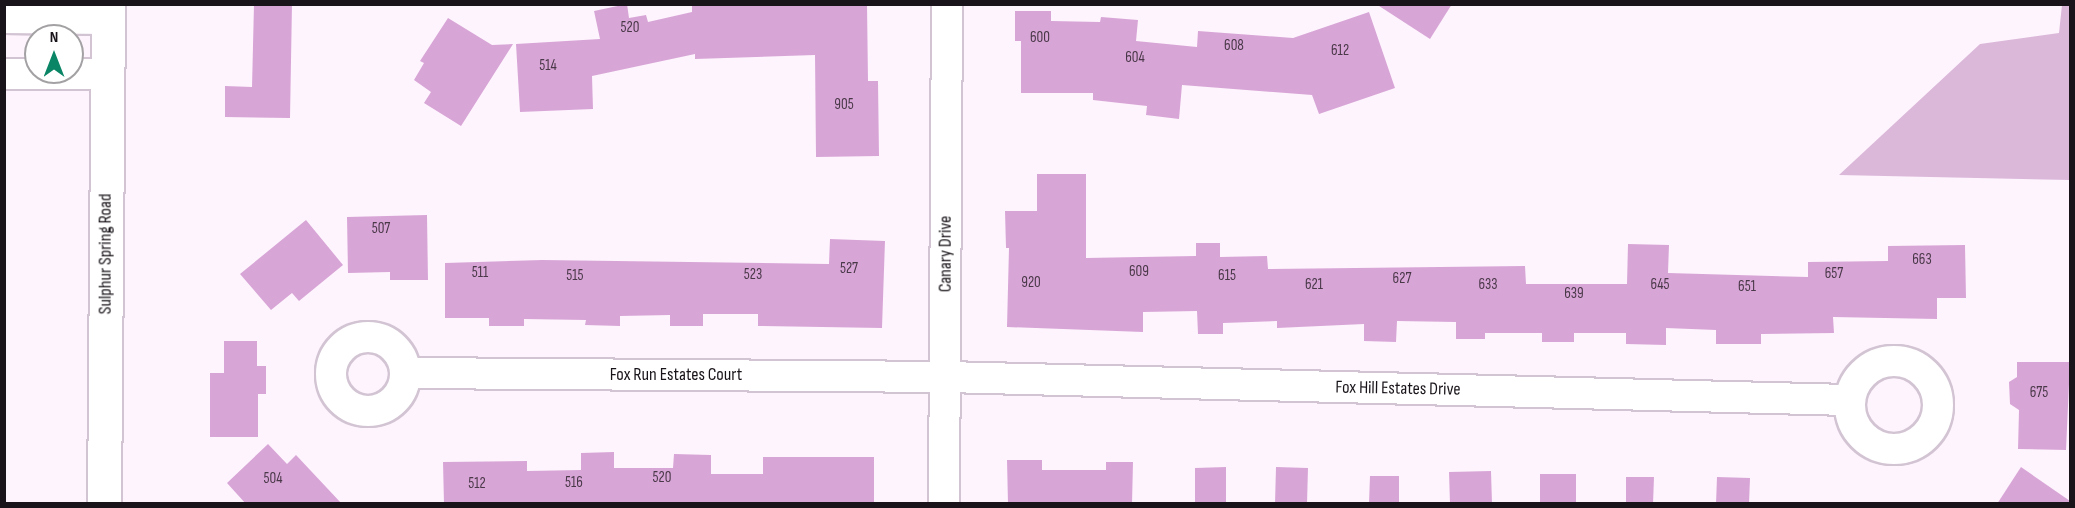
<!DOCTYPE html>
<style>
body{margin:0}
#map{position:relative;width:2075px;height:508px;overflow:hidden;background:#fef4fd;font-family:"Sofia Sans Condensed",sans-serif}
div>[style]{position:absolute}
[style*='--x']{left:calc(var(--x)*1px);top:calc(var(--y)*1px);width:calc(var(--w)*1px);rotate:calc(var(--a)*1deg)}
.green>*{inset:0;background:#dbb7da}
.building>*{inset:0;background:#d8a5d7}
.roads{filter:drop-shadow(2px 0 #d3c4d3) drop-shadow(-2px 0 #d3c4d3) drop-shadow(0 2px #d3c4d3) drop-shadow(0 -2px #d3c4d3)}
.minor>*{height:30px;margin:-15px;padding:0 15px;transform-origin:15px;border-radius:15px;background:#fff}
.minor>.ring{margin:-15px;padding:0;box-sizing:content-box;background:none;border:30px solid #fff;border-radius:50%}
.secondary>*{height:33px;margin:-16.5px;padding:0 16.5px;transform-origin:16.5px;border-radius:16.5px;background:#fff}
span{translate:-50% -50%;white-space:nowrap;text-align:center;line-height:1.15;-webkit-text-stroke:4.5px #fff;paint-order:stroke}
.number-label{font-size:15px;color:#493848}
.number-label span{-webkit-text-stroke-width:0}
.street-label{font-size:18px;color:#191419}
.frame{position:absolute;inset:0;border:6px solid #191419;pointer-events:none}
.north{position:absolute;left:24px;top:24px;width:60px;height:60px;box-sizing:border-box;background:#fff;border:2px solid #a3a1a3;border-radius:50%;rotate:0deg;font-size:16px;font-weight:700;line-height:24px;text-align:center;color:#191419}
.north::after{content:'';display:block;margin:auto;width:21px;height:27px;background:#0a8565;clip-path:polygon(50% 0,100% 100%,50% 72%,0 100%)}
</style>
<div id="map">
<div class="green">
<div style="clip-path:polygon(2062px 5px,2070px 5px,2070px 180px,1839px 175px,1980px 44px,2059px 33px)"></div>
</div>
<div class="building">
<div style="clip-path:polygon(254px 4px,292px 4px,290px 118px,225px 117px,225px 86px,252px 87px)"></div>
<div style="clip-path:polygon(627px 4px,629px 18px,646px 15px,648px 22px,692px 12px,692px 4px,867px 4px,868px 81px,878px 81px,879px 156px,816px 157px,815px 55px,695px 59px,695px 54px,592px 76px,593px 109px,520px 112px,516px 44px,600px 39px,594px 11px)"></div>
<div style="clip-path:polygon(1376px 4px,1452px 4px,1430px 39px)"></div>
<div style="clip-path:polygon(1015px 11px,1051px 11px,1051px 21px,1100px 22px,1101px 17px,1138px 20px,1136px 41px,1197px 47px,1198px 31px,1293px 38px,1369px 12px,1395px 88px,1319px 114px,1312px 95px,1182px 85px,1179px 119px,1146px 115px,1147px 106px,1093px 100px,1093px 93px,1021px 93px,1021px 41px,1015px 41px)"></div>
<div style="clip-path:polygon(448px 18px,492px 45px,513px 44px,461px 126px,424px 103px,431px 92px,414px 80px,424px 63px,420px 61px)"></div>
<div style="clip-path:polygon(1037px 174px,1086px 174px,1086px 258px,1196px 256px,1196px 243px,1220px 243px,1220px 257px,1267px 256px,1268px 269px,1525px 266px,1526px 284px,1627px 284px,1628px 244px,1669px 245px,1668px 273px,1808px 277px,1808px 262px,1888px 261px,1888px 246px,1965px 245px,1966px 298px,1937px 298px,1937px 319px,1833px 317px,1834px 333px,1761px 334px,1761px 344px,1716px 344px,1716px 330px,1666px 328px,1666px 345px,1626px 344px,1626px 333px,1574px 333px,1574px 342px,1542px 342px,1542px 333px,1485px 333px,1485px 339px,1456px 339px,1456px 322px,1397px 321px,1396px 342px,1364px 341px,1364px 324px,1277px 328px,1277px 321px,1223px 323px,1223px 334px,1198px 334px,1197px 311px,1143px 312px,1143px 332px,1007px 327px,1009px 248px,1006px 248px,1005px 211px,1037px 211px)"></div>
<div style="clip-path:polygon(427px 215px,428px 280px,390px 280px,390px 272px,348px 273px,347px 217px)"></div>
<div style="clip-path:polygon(306px 220px,343px 265px,299px 301px,292px 293px,271px 310px,240px 274px)"></div>
<div style="clip-path:polygon(830px 239px,885px 241px,882px 328px,758px 326px,758px 314px,703px 314px,703px 326px,670px 326px,670px 315px,620px 316px,620px 326px,585px 325px,586px 320px,524px 319px,524px 326px,489px 326px,489px 318px,445px 318px,445px 263px,542px 260px,829px 264px)"></div>
<div style="clip-path:polygon(224px 341px,257px 341px,257px 366px,266px 366px,266px 394px,258px 394px,258px 437px,210px 437px,210px 373px,224px 373px)"></div>
<div style="clip-path:polygon(2017px 362px,2070px 362px,2066px 450px,2018px 449px,2019px 410px,2010px 404px,2009px 382px,2017px 377px)"></div>
<div style="clip-path:polygon(268px 444px,287px 464px,296px 455px,342px 504px,246px 504px,227px 483px)"></div>
<div style="clip-path:polygon(614px 452px,614px 468px,673px 468px,674px 454px,711px 455px,711px 474px,763px 474px,763px 457px,874px 457px,874px 504px,444px 504px,443px 462px,527px 461px,527px 471px,581px 470px,581px 453px)"></div>
<div style="clip-path:polygon(1007px 460px,1042px 460px,1042px 470px,1106px 470px,1106px 462px,1133px 462px,1132px 504px,1008px 504px)"></div>
<div style="clip-path:polygon(1226px 467px,1226px 504px,1195px 504px,1195px 468px)"></div>
<div style="clip-path:polygon(1276px 467px,1308px 468px,1307px 504px,1275px 504px)"></div>
<div style="clip-path:polygon(2021px 467px,2070px 501px,2070px 504px,1997px 504px)"></div>
<div style="clip-path:polygon(1491px 471px,1492px 504px,1450px 504px,1449px 472px)"></div>
<div style="clip-path:polygon(1540px 474px,1576px 474px,1576px 504px,1540px 504px)"></div>
<div style="clip-path:polygon(1370px 476px,1399px 476px,1399px 504px,1369px 504px)"></div>
<div style="clip-path:polygon(1626px 477px,1654px 477px,1653px 504px,1626px 504px)"></div>
<div style="clip-path:polygon(1717px 477px,1750px 478px,1749px 504px,1716px 504px)"></div>
</div>
<div class="roads">
<div class="minor">
<div style="--x:4;--y:18;--w:104;--a:0.6"></div>
<div style="--x:4;--y:74;--w:104;--a:0"></div>
<div class="ring" style="left:331px;top:337px;width:44px;height:44px"></div>
<div class="ring" style="left:1850px;top:361px;width:58px;height:58px"></div>
<div style="--x:406;--y:373;--w:540;--a:0.42"></div>
<div style="--x:946;--y:377;--w:903;--a:1.46"></div>
<div style="--x:944;--y:504;--w:500;--a:-89.66"></div>
</div>
<div class="secondary">
<div style="--x:104;--y:504;--w:500;--a:-89.54"></div>
</div>
</div>
<div class="number-label">
<span style="left:630px;top:28px">520</span>
<span style="left:1040px;top:38px">600</span>
<span style="left:1234px;top:46px">608</span>
<span style="left:1340px;top:51px">612</span>
<span style="left:1135px;top:58px">604</span>
<span style="left:548px;top:66px">514</span>
<span style="left:844px;top:105px">905</span>
<span style="left:381px;top:229px">507</span>
<span style="left:1922px;top:260px">663</span>
<span style="left:849px;top:269px">527</span>
<span style="left:1139px;top:272px">609</span>
<span style="left:480px;top:273px">511</span>
<span style="left:1834px;top:274px">657</span>
<span style="left:753px;top:275px">523</span>
<span style="left:575px;top:276px">515</span>
<span style="left:1227px;top:276px">615</span>
<span style="left:1402px;top:279px">627</span>
<span style="left:1031px;top:283px">920</span>
<span style="left:1314px;top:285px">621</span>
<span style="left:1488px;top:285px">633</span>
<span style="left:1660px;top:285px">645</span>
<span style="left:1747px;top:287px">651</span>
<span style="left:1574px;top:294px">639</span>
<span style="left:2039px;top:393px">675</span>
<span style="left:662px;top:478px">520</span>
<span style="left:273px;top:479px">504</span>
<span style="left:574px;top:483px">516</span>
<span style="left:477px;top:484px">512</span>
</div>
<div class="street-label">
<span style="left:106px;top:254px;rotate:-90deg">Sulphur Spring Road</span>
<span style="left:946px;top:254px;rotate:-90deg">Canary Drive</span>
<span style="left:676px;top:375px">Fox Run Estates Court</span>
<span style="left:1398px;top:389px;rotate:1deg">Fox Hill Estates Drive</span>
</div>
<div class="frame"></div>
<div class="north">N</div>
</div>
